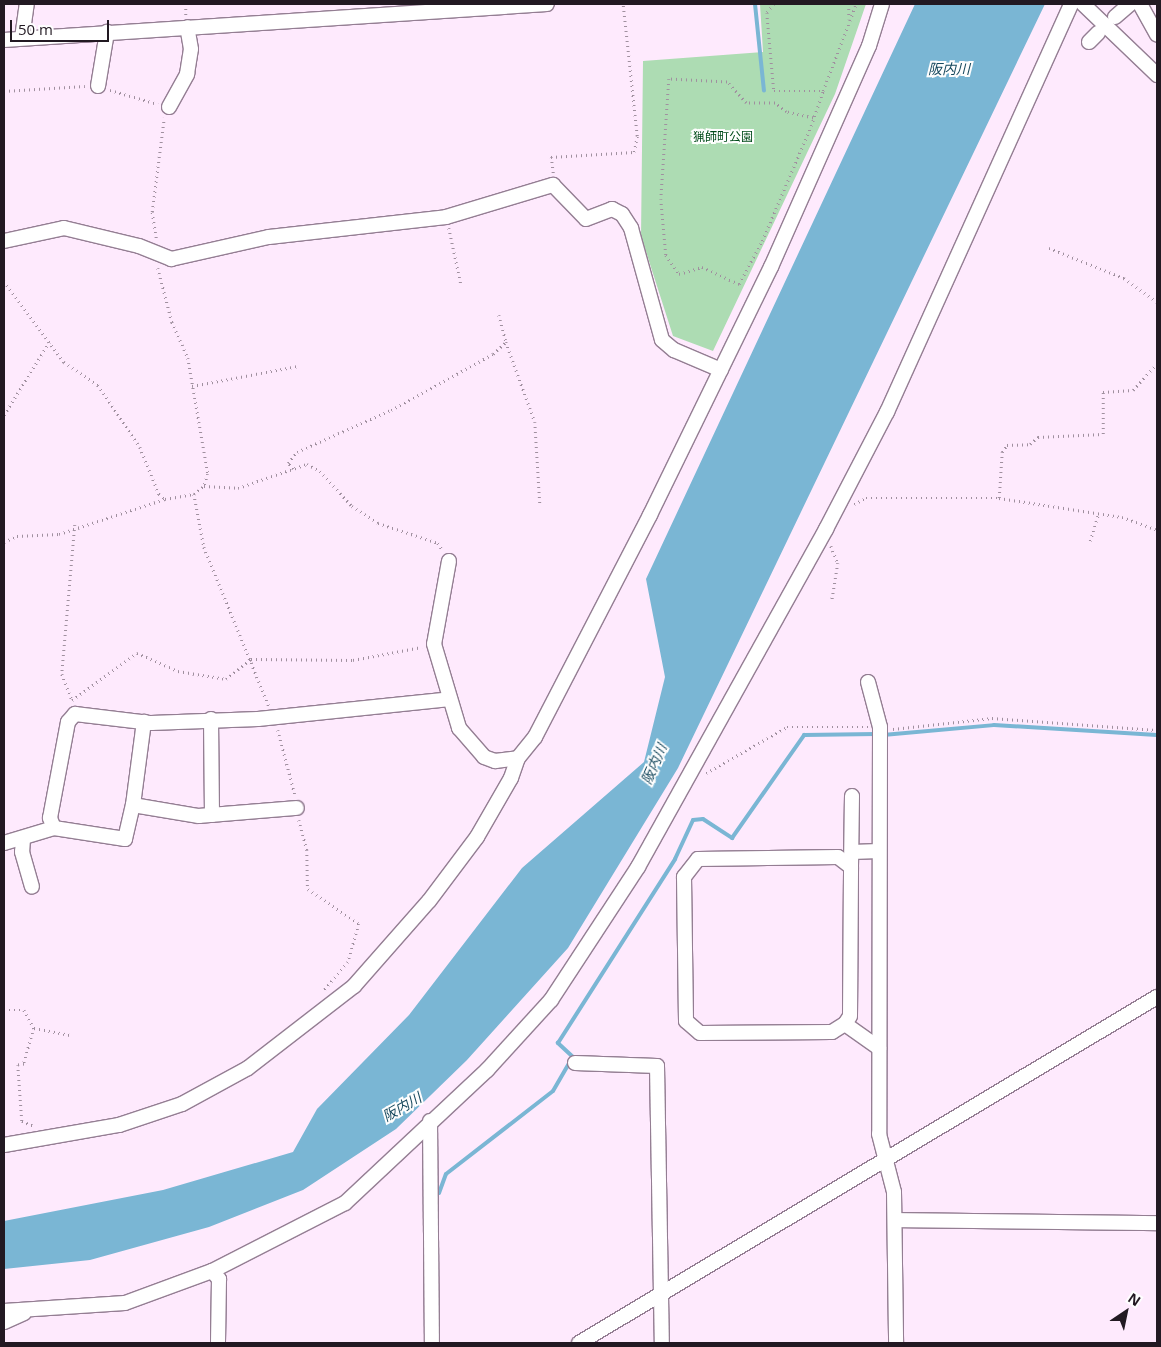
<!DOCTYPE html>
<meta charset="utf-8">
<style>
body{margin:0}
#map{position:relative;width:1161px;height:1347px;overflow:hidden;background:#feeafd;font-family:"Open Sans","Noto Sans JP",sans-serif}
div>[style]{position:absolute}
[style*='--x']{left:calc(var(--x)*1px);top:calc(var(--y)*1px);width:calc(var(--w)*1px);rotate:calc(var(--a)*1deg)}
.green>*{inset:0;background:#addcb3}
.water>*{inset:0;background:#7ab6d4}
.stream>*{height:4px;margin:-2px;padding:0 2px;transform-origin:2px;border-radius:2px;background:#7ab6d4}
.path>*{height:2.5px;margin-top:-1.25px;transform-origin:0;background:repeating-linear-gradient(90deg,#a0909f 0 1px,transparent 0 5px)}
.roads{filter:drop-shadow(1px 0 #947e93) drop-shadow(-1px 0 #947e93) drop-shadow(0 1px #947e93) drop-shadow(0 -1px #947e93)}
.minor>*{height:14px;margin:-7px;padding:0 7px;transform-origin:7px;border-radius:7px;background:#fff}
span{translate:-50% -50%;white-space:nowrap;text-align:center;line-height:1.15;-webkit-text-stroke:4px #fefefe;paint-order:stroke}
.park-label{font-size:12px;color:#004b19}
.water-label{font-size:14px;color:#17495e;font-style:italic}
.frame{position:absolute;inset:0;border:5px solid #221922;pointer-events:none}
.north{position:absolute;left:1101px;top:1287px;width:50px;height:50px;-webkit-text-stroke:4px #fefefe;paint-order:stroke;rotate:34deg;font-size:14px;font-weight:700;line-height:20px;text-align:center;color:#221922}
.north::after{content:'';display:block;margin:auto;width:18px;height:22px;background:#221922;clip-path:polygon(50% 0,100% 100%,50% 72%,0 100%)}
.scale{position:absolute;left:10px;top:20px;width:99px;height:22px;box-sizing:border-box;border:2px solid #221922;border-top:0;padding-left:6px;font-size:15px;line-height:18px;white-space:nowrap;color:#221922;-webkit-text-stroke:4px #fefefe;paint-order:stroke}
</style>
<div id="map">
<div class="green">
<div style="clip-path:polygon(760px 4px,866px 4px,835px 94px,713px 351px,673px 336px,641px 236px,643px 61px,763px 52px)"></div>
</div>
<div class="water">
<div style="clip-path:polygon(915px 4px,1045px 4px,678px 768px,568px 948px,467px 1060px,396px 1129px,303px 1190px,209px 1227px,90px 1260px,4px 1269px,4px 1221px,163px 1190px,293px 1152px,317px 1109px,409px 1015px,522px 868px,644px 762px,665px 677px,646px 579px)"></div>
</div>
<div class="stream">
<div style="--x:755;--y:4;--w:87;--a:84.1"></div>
<div style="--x:883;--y:735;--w:111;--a:-5.1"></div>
<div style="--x:994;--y:725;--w:163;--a:3.5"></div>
<div style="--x:439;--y:1193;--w:20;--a:-70"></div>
<div style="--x:446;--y:1174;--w:135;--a:-37.8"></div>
<div style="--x:553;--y:1091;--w:39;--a:-60"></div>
<div style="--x:573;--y:1057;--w:21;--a:-137"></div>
<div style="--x:558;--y:1043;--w:218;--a:-57.5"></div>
<div style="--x:675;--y:859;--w:43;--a:-65.2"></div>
<div style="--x:693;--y:820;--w:10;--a:-6"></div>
<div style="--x:703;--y:819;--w:35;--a:33"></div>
<div style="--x:732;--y:838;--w:126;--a:-55"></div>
<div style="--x:804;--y:735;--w:72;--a:-0.8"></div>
</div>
<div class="path">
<div style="--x:186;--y:4;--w:12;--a:90"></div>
<div style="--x:774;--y:4;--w:11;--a:128"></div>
<div style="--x:767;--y:13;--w:78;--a:84.9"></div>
<div style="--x:774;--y:91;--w:49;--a:0"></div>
<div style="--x:823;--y:91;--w:93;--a:-69.2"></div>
<div style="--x:849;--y:4;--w:15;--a:90"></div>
<div style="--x:110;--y:90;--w:50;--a:16.3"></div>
<div style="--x:4;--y:91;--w:81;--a:-3.5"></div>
<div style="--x:813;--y:118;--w:28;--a:-167"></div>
<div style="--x:786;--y:112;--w:14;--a:-141"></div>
<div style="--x:775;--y:103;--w:29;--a:180"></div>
<div style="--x:746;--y:103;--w:28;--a:-132"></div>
<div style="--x:727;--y:82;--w:58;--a:-177"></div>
<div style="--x:669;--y:79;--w:120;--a:93.8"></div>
<div style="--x:661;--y:199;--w:56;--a:84.9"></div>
<div style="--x:666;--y:255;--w:23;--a:56"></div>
<div style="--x:679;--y:274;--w:24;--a:-17"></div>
<div style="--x:702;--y:267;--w:41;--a:24.7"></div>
<div style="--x:739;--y:284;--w:49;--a:-61.9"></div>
<div style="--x:762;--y:241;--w:125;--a:-66.9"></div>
<div style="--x:811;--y:126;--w:37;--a:-71"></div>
<div style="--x:553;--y:173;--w:16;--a:-97"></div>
<div style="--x:551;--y:157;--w:83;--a:-3.4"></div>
<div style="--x:634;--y:152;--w:16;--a:-79"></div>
<div style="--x:637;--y:136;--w:133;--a:-96.1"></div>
<div style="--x:449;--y:228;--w:57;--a:77.9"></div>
<div style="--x:156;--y:238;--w:26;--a:-99"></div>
<div style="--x:152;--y:212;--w:95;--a:-82.7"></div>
<div style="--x:1049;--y:248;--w:81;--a:21.8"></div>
<div style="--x:1124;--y:278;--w:41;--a:36"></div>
<div style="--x:158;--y:268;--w:56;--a:75.5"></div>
<div style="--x:172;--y:322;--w:39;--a:66"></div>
<div style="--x:188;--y:358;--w:118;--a:80.2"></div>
<div style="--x:208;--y:474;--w:13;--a:108"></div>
<div style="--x:4;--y:281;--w:101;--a:53.5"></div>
<div style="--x:64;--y:362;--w:41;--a:34.1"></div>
<div style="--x:98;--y:385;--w:75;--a:55.9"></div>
<div style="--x:140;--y:447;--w:51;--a:68"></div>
<div style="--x:159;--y:494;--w:8;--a:40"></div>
<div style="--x:165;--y:499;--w:29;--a:-10"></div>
<div style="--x:194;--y:494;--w:54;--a:79.3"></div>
<div style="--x:204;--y:547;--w:172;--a:67.8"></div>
<div style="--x:499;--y:315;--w:28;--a:75"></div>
<div style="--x:192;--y:386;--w:108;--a:-10.7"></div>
<div style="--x:4;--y:415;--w:86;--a:-58.3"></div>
<div style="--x:293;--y:469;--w:8;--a:-130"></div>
<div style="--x:288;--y:463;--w:14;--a:-51"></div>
<div style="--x:297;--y:452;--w:103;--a:-24.1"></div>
<div style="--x:391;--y:410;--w:116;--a:-28.8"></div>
<div style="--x:493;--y:354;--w:18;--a:-43"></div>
<div style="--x:506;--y:342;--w:85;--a:70.1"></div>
<div style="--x:535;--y:422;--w:82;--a:86.5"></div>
<div style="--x:194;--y:494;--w:13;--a:-39"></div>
<div style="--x:204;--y:486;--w:34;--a:3"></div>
<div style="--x:238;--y:488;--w:73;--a:-19.2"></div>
<div style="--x:307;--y:464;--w:15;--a:28"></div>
<div style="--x:320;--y:471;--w:47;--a:47.6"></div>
<div style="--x:352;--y:506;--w:31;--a:33"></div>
<div style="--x:378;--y:523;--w:63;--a:18.4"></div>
<div style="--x:438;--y:543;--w:9;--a:58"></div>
<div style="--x:999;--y:498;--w:46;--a:-86.3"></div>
<div style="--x:1002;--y:452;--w:9;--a:-54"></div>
<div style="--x:1007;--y:445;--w:23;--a:-2"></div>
<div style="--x:1030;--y:444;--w:11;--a:-41"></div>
<div style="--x:1038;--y:437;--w:65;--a:-2.6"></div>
<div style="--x:1103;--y:434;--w:42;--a:-90"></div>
<div style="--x:1103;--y:392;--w:30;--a:-4"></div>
<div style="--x:1133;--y:390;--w:36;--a:-48"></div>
<div style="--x:854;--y:504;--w:13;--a:-27"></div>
<div style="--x:866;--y:498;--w:133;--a:0"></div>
<div style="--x:999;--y:498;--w:124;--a:8.8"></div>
<div style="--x:1122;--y:517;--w:37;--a:20"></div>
<div style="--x:75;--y:525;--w:150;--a:95"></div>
<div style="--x:62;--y:674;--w:28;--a:69"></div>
<div style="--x:72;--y:700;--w:80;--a:-35.9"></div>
<div style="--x:137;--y:653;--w:45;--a:23.7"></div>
<div style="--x:178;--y:671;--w:49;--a:9.5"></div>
<div style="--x:226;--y:679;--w:32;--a:-39"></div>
<div style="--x:251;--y:659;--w:102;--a:0.6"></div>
<div style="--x:353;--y:660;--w:70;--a:-10.7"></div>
<div style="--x:1090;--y:541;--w:28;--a:-73"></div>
<div style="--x:4;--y:542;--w:14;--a:-25"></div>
<div style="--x:17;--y:536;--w:42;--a:-2.7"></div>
<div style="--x:59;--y:534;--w:112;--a:-18.3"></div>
<div style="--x:831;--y:546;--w:18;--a:68"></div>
<div style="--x:838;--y:563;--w:37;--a:99"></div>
<div style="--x:893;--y:729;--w:100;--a:-6.3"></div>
<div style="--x:992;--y:718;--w:165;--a:4.2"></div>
<div style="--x:278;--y:730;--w:67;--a:75.3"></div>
<div style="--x:706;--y:773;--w:93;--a:-29.6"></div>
<div style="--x:787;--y:727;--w:81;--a:0"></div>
<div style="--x:299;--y:820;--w:31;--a:75"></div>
<div style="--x:307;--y:850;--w:39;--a:89"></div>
<div style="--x:308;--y:889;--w:62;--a:34.5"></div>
<div style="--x:359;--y:924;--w:40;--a:106"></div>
<div style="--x:348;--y:962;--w:39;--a:130"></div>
<div style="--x:4;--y:1010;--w:20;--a:0"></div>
<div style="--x:24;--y:1010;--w:21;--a:61"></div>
<div style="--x:34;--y:1028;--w:37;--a:106"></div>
<div style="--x:24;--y:1064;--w:6;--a:171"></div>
<div style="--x:18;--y:1065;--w:56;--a:85.9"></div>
<div style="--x:22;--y:1121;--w:13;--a:23"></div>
<div style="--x:34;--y:1028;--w:38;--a:11"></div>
</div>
<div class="roads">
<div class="minor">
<div style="--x:1083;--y:4;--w:103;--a:43.8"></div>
<div style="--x:1140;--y:4;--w:35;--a:61"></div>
<div style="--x:1115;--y:17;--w:20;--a:-41"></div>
<div style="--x:22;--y:38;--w:34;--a:-82"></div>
<div style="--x:4;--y:40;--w:544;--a:-3.79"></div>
<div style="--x:1089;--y:42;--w:13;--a:-45"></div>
<div style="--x:98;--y:86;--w:55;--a:-80.5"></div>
<div style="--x:169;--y:107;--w:38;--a:-61"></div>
<div style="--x:187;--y:74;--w:25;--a:-81"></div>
<div style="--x:191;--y:49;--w:22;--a:-100"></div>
<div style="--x:4;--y:241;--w:61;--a:-12.2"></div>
<div style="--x:64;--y:228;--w:77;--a:13.5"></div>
<div style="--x:139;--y:246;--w:35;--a:22"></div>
<div style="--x:171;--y:259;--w:100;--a:-12.7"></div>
<div style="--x:269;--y:237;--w:178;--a:-6.4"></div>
<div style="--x:446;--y:217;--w:112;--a:-16.7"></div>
<div style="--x:553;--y:185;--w:47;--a:45.9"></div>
<div style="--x:586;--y:219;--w:28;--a:-21"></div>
<div style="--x:612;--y:209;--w:11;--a:27"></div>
<div style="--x:622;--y:214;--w:17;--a:57"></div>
<div style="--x:631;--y:228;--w:116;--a:74.5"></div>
<div style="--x:662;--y:340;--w:16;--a:40"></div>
<div style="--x:674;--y:350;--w:51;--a:23.1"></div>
<div style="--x:449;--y:561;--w:84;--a:100.2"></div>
<div style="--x:434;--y:644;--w:88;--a:73.4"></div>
<div style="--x:459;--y:728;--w:38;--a:49"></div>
<div style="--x:484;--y:757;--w:12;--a:20"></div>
<div style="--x:495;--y:761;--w:23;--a:-7"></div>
<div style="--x:868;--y:682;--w:47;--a:75.1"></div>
<div style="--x:880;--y:727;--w:407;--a:90.1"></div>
<div style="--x:879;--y:1134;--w:60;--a:75.5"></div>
<div style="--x:894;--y:1192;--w:151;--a:89.2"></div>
<div style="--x:211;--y:719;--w:96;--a:89.4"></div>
<div style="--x:133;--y:805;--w:84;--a:-82.5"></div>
<div style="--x:54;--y:828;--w:11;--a:-112"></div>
<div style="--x:50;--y:818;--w:98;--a:-79.4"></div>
<div style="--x:68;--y:722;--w:11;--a:-49"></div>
<div style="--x:75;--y:714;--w:77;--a:6.8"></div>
<div style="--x:151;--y:723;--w:107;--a:-2.1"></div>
<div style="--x:258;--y:719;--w:193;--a:-5.9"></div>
<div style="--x:23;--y:839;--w:13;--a:94"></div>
<div style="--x:22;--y:852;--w:36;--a:74"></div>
<div style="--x:4;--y:843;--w:52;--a:-16.7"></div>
<div style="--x:54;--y:828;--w:72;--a:8.8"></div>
<div style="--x:125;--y:839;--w:35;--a:-77"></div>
<div style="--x:133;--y:805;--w:67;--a:9.5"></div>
<div style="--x:199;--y:816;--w:98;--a:-4.7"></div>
<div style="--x:852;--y:852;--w:27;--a:-2"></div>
<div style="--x:851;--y:867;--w:71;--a:-89.2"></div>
<div style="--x:845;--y:1024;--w:9;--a:-58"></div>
<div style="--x:850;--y:1016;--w:149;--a:-89.6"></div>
<div style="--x:851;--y:867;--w:16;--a:-142"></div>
<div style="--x:838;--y:857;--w:140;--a:179.2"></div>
<div style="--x:698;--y:859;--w:23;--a:128"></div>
<div style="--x:684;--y:877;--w:144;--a:89.2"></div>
<div style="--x:686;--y:1021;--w:18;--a:41"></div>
<div style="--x:700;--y:1033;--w:132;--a:-0.4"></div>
<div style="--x:832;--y:1032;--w:15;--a:-32"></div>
<div style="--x:845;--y:1024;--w:42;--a:35.2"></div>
<div style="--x:575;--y:1063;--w:82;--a:2.1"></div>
<div style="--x:657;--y:1066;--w:277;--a:89"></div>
<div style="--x:430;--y:1121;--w:222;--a:89.5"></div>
<div style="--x:4;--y:1145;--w:117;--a:-9.9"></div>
<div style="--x:119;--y:1125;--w:66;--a:-18.4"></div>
<div style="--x:182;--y:1104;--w:75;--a:-28.6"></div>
<div style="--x:248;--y:1068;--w:134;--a:-37.7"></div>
<div style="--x:354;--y:986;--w:113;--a:-48.6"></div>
<div style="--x:429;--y:901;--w:80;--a:-53.1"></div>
<div style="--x:477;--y:837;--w:68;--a:-60"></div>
<div style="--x:511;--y:778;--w:21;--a:-71"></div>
<div style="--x:518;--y:758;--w:27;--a:-51"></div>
<div style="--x:535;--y:737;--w:250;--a:-62.6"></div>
<div style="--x:650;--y:515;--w:276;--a:-64"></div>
<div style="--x:771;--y:267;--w:242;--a:-66.1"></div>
<div style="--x:869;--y:46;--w:44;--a:-72.8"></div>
<div style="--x:896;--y:1220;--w:261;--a:0.7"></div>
<div style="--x:212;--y:1271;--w:11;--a:49"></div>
<div style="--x:219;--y:1279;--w:64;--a:90.9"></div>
<div style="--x:4;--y:1311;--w:121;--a:-3.8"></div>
<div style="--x:125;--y:1303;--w:93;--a:-20.2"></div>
<div style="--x:212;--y:1271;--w:149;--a:-27.1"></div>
<div style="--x:345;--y:1203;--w:195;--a:-43.1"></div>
<div style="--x:487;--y:1070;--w:95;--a:-47.6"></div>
<div style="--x:551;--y:1000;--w:159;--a:-56.8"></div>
<div style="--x:638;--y:867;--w:387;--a:-60.9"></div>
<div style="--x:826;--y:529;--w:132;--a:-62.5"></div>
<div style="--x:887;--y:412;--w:448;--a:-65.7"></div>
<div style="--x:4;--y:1322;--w:22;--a:-24"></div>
<div style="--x:579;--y:1343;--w:674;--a:-30.91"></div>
</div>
</div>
<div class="park-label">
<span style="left:723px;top:137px">猟師町公園</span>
</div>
<div class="water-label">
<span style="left:949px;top:69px">阪内川</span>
<span style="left:654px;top:764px;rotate:-66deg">阪内川</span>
<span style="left:402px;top:1107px;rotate:-30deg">阪内川</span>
</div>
<div class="frame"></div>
<div class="north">N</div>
<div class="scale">50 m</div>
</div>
